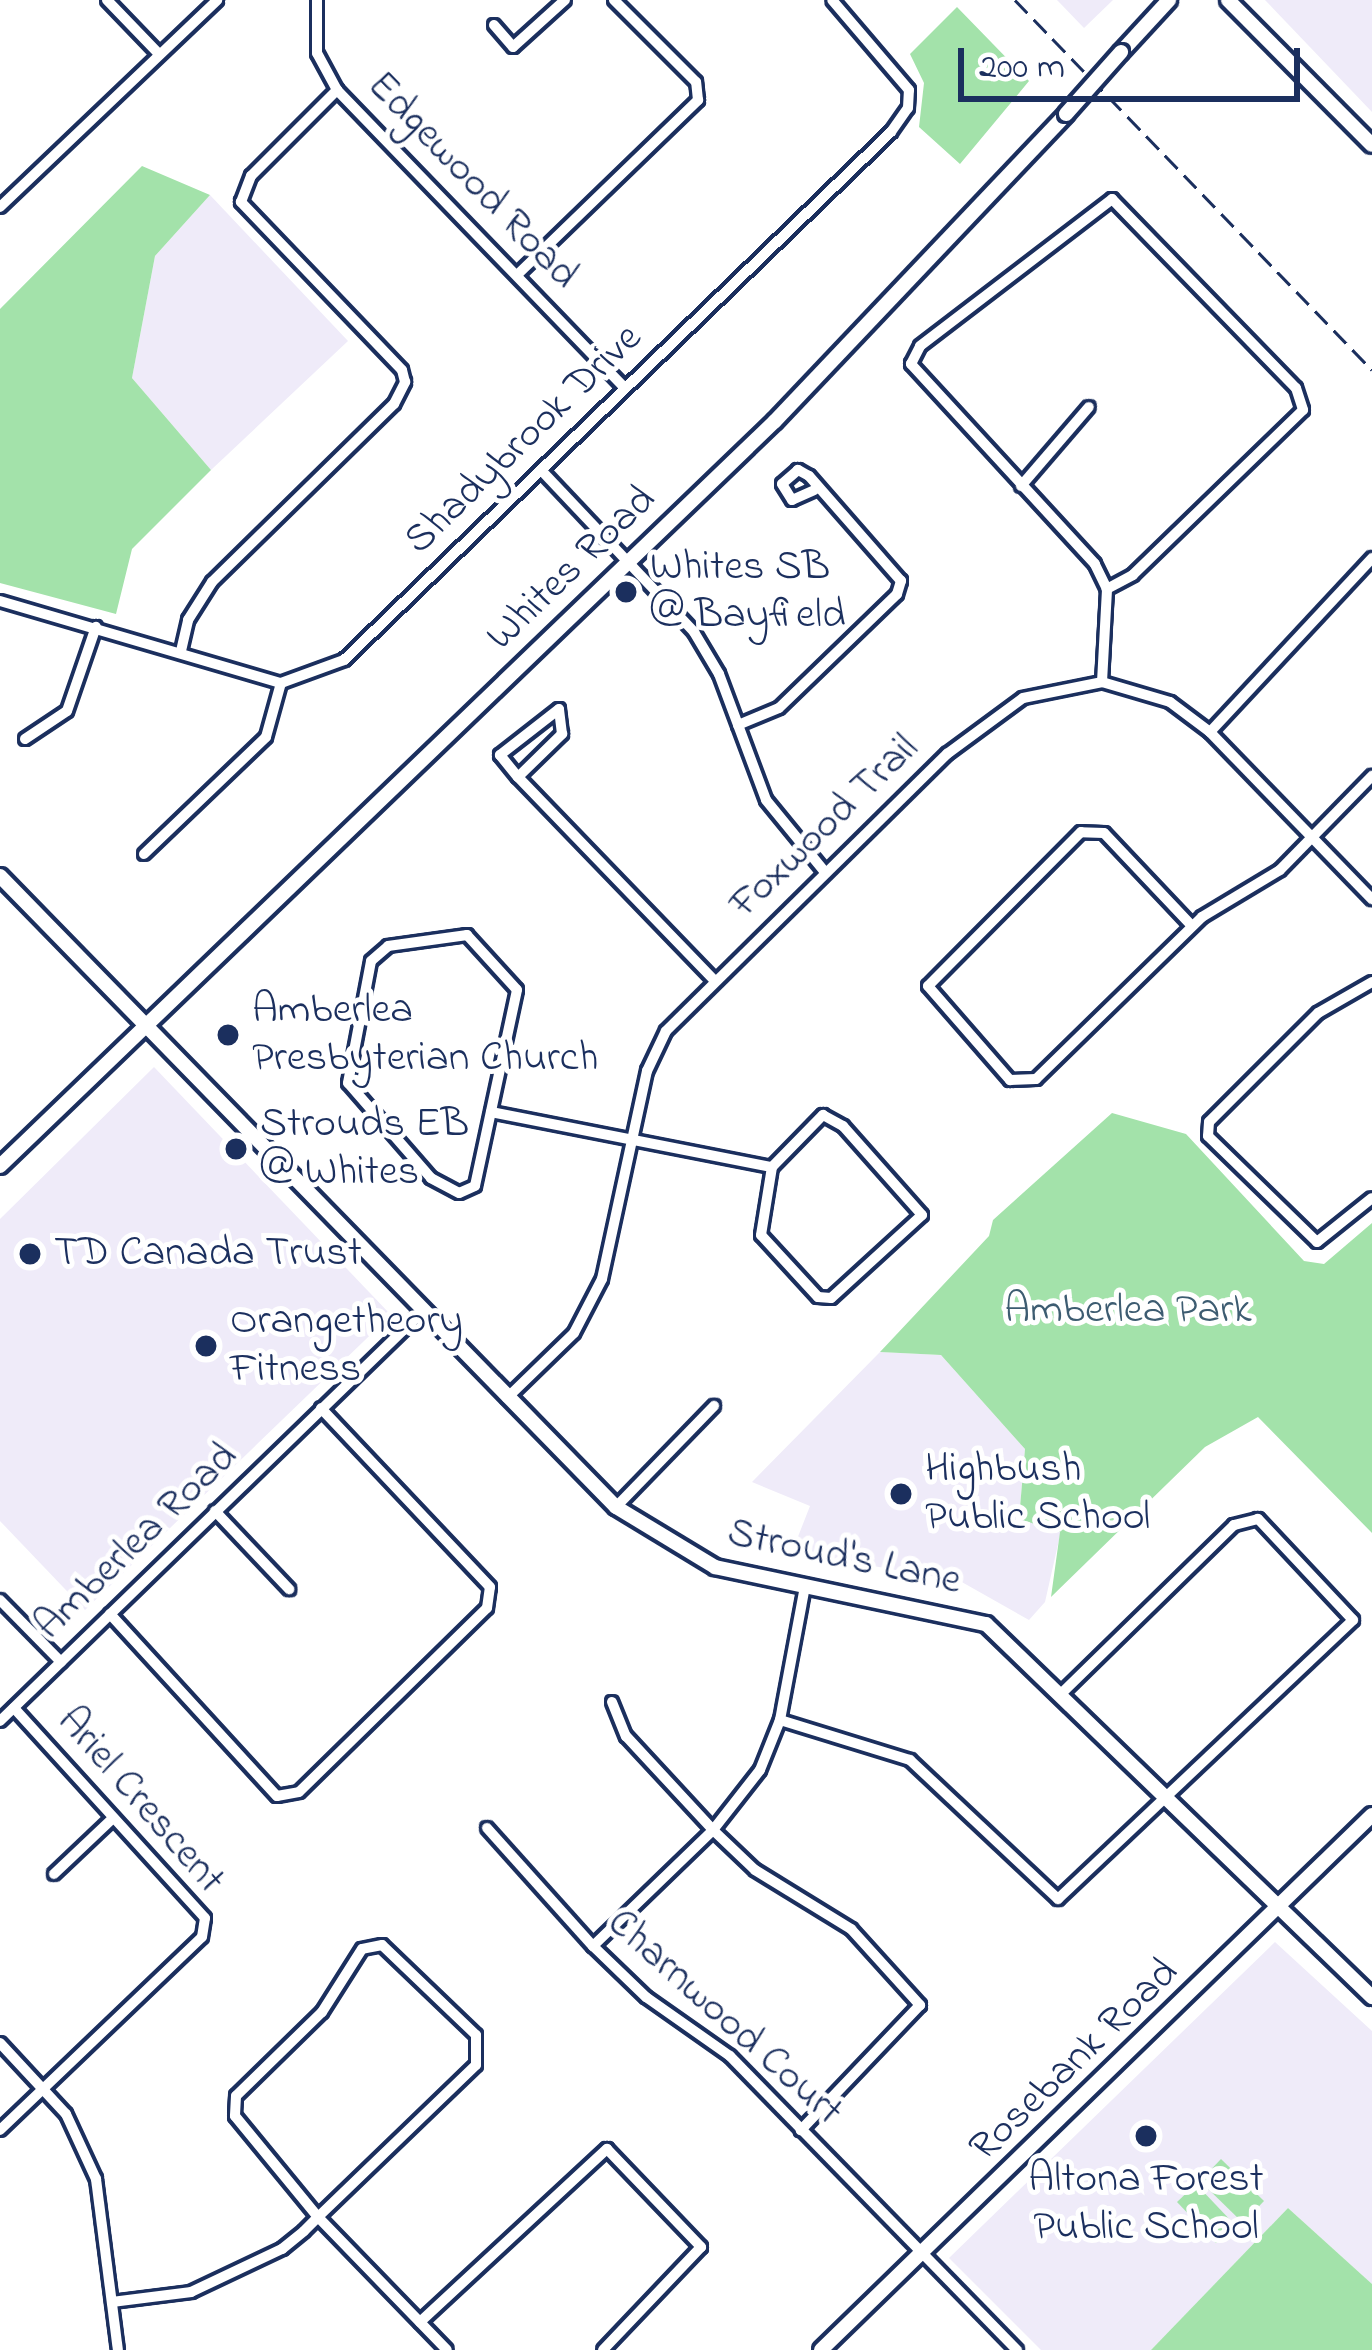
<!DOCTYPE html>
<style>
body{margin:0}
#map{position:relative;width:1372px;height:2350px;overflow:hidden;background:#fff;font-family:"Indie Flower",sans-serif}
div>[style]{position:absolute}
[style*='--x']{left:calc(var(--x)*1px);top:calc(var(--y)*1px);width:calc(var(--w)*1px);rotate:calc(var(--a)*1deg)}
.built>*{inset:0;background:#efebf9}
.green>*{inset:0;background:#a3e2aa}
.roads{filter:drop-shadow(3px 0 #1b2f5e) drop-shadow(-3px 0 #1b2f5e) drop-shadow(0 3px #1b2f5e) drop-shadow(0 -3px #1b2f5e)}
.street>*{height:10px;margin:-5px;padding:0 5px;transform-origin:5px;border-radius:5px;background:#fff}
.secondary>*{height:14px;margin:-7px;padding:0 7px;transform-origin:7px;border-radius:7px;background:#fff}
.rail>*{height:3px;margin-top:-1.5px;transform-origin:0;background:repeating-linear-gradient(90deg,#1b2f5e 0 18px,transparent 0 27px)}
.bridges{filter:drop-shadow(3px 0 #1b2f5e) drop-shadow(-3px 0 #1b2f5e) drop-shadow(0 3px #1b2f5e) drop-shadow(0 -3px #1b2f5e)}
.secondary-bridge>*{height:14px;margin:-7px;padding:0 7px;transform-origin:7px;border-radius:7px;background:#fff}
.dots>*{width:33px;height:33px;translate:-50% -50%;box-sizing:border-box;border:6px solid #fff;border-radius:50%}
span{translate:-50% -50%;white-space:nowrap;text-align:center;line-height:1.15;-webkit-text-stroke:10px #fff;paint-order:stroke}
.street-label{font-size:42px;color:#1b2f5e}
.poi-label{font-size:42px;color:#1b2f5e}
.left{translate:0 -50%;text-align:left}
.park-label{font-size:42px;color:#3d5c71}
.scale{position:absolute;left:958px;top:48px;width:342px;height:54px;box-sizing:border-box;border:6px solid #1b2f5e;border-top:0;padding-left:15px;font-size:36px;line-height:42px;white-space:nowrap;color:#1b2f5e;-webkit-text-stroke:9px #fff;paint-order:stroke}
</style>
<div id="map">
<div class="built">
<div style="clip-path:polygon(1057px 0,1113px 0,1084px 28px)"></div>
<div style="clip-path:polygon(1265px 0,1372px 0,1372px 112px)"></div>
<div style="clip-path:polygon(210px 195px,348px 341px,211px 470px,132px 378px,155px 256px)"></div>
<div style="clip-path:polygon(154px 1067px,391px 1315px,85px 1610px,0 1521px,0 1219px)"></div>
<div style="clip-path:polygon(880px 1352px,941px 1355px,1025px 1449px,1019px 1519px,1061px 1531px,1045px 1602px,1029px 1620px,960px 1581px,792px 1552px,810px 1506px,752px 1482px)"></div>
<div style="clip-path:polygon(1275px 1942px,1372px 2031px,1372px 2284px,1288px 2208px,1151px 2350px,1041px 2350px,949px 2258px)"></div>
</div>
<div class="green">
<div style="clip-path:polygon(957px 7px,1029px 81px,960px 164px,919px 127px,924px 83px,910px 54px)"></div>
<div style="clip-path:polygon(142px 166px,210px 195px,155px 256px,132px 378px,211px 470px,132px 549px,116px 614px,0 583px,0 309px)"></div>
<div style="clip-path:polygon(1112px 1113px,1186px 1134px,1304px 1261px,1324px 1264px,1372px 1223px,1372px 1533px,1258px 1417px,1205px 1447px,1051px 1597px,1060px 1532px,1019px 1519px,1025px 1449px,941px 1355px,880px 1352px,989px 1236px,993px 1220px)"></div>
<div style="clip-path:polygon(1221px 2159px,1264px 2201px,1243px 2223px,1200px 2181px)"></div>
<div style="clip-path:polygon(1196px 2184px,1235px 2225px,1216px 2243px,1177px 2202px)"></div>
<div style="clip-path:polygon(1288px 2208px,1372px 2284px,1372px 2350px,1151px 2350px)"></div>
</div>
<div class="roads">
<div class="street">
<div style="--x:107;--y:0;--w:75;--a:46.1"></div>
<div style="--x:317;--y:0;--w:53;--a:90"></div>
<div style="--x:317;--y:53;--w:42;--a:61.6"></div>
<div style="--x:337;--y:90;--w:414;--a:46"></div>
<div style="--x:494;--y:25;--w:29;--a:49"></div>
<div style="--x:513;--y:47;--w:70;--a:-42.1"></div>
<div style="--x:0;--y:207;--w:300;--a:-43.6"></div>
<div style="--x:517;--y:275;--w:252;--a:-44"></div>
<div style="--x:698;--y:100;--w:18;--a:-96"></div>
<div style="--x:696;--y:82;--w:116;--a:-135"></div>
<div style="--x:541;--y:470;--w:223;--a:46.6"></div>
<div style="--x:694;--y:632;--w:49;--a:59.2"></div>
<div style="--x:719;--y:674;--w:134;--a:69.5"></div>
<div style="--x:766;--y:800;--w:93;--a:50.7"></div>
<div style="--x:1021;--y:486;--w:104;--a:-49.3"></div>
<div style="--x:0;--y:601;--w:293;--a:16.3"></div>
<div style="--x:281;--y:683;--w:67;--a:-20.1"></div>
<div style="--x:344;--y:660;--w:760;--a:-43.99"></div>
<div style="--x:891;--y:132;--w:29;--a:-55"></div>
<div style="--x:908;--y:108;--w:18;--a:-87"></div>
<div style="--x:909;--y:90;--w:118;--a:-130.5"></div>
<div style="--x:181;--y:651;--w:32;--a:-77"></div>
<div style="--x:188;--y:620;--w:45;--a:-57.7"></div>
<div style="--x:212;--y:582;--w:255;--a:-44.4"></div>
<div style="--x:394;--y:404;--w:25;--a:-63"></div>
<div style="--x:405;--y:382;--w:12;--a:-104"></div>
<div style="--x:402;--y:370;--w:233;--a:-133.8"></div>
<div style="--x:241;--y:202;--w:28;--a:-69"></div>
<div style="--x:251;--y:176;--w:122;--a:-45"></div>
<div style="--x:1102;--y:682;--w:93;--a:-86.9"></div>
<div style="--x:1107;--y:589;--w:28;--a:-116"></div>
<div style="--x:1095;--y:564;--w:272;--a:-132.6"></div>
<div style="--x:911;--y:364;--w:20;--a:-63"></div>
<div style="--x:920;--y:346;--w:242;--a:-37.4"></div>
<div style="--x:1112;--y:199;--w:264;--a:45.8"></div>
<div style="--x:1296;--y:388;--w:23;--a:72"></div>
<div style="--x:1303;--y:410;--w:237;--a:135.9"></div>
<div style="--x:1133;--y:575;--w:30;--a:152"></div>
<div style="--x:738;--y:725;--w:44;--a:-22.5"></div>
<div style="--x:779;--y:708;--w:164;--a:-44"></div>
<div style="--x:897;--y:594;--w:14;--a:-73"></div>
<div style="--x:901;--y:581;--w:140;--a:-131.2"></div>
<div style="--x:809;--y:476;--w:13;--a:-151"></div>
<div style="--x:798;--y:470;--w:21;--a:139"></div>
<div style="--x:782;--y:484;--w:19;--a:58"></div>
<div style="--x:792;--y:500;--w:24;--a:-24"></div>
<div style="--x:1210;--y:732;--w:238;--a:-47"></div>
<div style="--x:25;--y:739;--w:50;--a:-33.7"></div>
<div style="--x:67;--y:711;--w:89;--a:-71"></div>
<div style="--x:518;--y:777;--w:62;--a:-44.3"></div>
<div style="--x:562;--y:734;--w:25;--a:-97"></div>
<div style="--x:559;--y:709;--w:75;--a:142.1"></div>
<div style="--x:500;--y:755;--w:28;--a:51"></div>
<div style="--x:518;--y:777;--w:282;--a:46"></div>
<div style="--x:144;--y:854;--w:169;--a:-43.8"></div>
<div style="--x:266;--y:737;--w:56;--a:-74.5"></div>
<div style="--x:1192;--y:926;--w:128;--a:-133.4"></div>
<div style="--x:1104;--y:833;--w:23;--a:-178"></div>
<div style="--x:1081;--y:832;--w:217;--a:134.8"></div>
<div style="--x:928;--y:986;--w:125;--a:48.9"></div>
<div style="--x:1010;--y:1080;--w:26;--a:-2"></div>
<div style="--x:1036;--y:1079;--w:232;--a:-44.3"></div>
<div style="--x:1202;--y:917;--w:91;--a:-31.1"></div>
<div style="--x:1280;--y:870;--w:132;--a:-45.6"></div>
<div style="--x:467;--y:935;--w:74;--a:47.7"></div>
<div style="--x:517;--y:990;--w:200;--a:102.1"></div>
<div style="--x:475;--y:1186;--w:17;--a:156"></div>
<div style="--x:459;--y:1193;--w:32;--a:-152"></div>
<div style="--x:431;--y:1178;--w:126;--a:-131.1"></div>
<div style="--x:348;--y:1083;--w:124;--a:-79.3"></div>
<div style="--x:371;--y:961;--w:23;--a:-41"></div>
<div style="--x:388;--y:946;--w:80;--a:-7.9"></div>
<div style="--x:1372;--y:982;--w:62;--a:150.1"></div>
<div style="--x:1318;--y:1013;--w:154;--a:135"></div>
<div style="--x:1209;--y:1122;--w:14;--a:94"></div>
<div style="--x:1208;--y:1136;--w:152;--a:44.2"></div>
<div style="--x:1317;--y:1242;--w:70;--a:-38.7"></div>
<div style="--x:491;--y:1112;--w:286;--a:11.1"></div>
<div style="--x:823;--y:1115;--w:23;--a:29"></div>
<div style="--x:843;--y:1126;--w:119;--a:48.4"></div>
<div style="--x:922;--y:1215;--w:123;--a:137.6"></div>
<div style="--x:831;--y:1298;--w:13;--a:-176"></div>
<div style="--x:818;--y:1297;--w:84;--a:-132.6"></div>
<div style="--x:761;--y:1235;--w:69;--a:-80.8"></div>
<div style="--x:772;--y:1167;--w:73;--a:-45.6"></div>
<div style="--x:507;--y:1398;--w:93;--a:-44.1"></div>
<div style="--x:574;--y:1333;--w:61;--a:-62.6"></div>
<div style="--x:602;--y:1279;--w:213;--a:-77.8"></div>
<div style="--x:647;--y:1071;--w:44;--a:-64.6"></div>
<div style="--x:666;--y:1031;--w:395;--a:-44.6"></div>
<div style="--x:947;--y:754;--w:94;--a:-36.4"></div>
<div style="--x:1023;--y:698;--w:81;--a:-11.4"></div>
<div style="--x:1102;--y:682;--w:71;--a:16.4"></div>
<div style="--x:1170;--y:702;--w:50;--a:36.9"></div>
<div style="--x:1210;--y:732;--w:233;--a:45.9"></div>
<div style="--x:616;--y:1507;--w:141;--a:-45.9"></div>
<div style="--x:215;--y:1511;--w:108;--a:46.5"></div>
<div style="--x:0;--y:1600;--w:87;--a:45.5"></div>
<div style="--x:110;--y:1614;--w:247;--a:47.5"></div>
<div style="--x:277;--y:1796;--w:22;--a:-10"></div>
<div style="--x:299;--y:1792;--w:263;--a:-44.4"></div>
<div style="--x:487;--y:1608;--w:21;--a:-82"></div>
<div style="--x:490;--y:1587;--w:246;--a:-133.4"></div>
<div style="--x:612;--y:1702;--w:37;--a:68"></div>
<div style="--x:626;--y:1736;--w:128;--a:47.2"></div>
<div style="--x:713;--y:1830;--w:58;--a:43.6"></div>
<div style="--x:755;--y:1870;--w:113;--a:31.6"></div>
<div style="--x:851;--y:1929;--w:103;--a:47.8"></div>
<div style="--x:920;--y:2005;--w:173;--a:133.6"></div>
<div style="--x:780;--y:1720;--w:136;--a:17.1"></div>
<div style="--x:910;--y:1760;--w:203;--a:43.2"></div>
<div style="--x:1058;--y:1899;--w:406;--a:-43.4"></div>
<div style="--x:1353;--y:1620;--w:139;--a:-133.2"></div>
<div style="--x:1258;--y:1519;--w:25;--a:166"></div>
<div style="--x:1234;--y:1525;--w:240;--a:135.7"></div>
<div style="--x:0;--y:1721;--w:591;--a:-44.11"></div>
<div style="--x:487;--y:1828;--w:159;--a:48.1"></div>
<div style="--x:593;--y:1946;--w:74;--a:43.9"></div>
<div style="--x:646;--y:1997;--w:103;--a:35.1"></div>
<div style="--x:730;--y:2056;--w:411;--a:45.7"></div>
<div style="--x:54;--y:1874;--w:81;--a:-43.5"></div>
<div style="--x:593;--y:1946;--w:167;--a:-44"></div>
<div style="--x:713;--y:1830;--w:76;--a:-51.9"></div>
<div style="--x:760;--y:1770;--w:54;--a:-68.2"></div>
<div style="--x:780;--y:1720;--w:136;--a:-79.4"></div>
<div style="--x:0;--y:2043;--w:97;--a:47.1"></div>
<div style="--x:66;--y:2114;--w:72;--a:65.2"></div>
<div style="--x:96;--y:2179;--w:172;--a:82.7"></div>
<div style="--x:0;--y:2130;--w:279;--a:-43.7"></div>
<div style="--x:202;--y:1937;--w:19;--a:-81"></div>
<div style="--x:205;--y:1918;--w:284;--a:-132.3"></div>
<div style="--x:112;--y:2302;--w:80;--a:-7.2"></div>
<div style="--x:191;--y:2292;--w:101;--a:-25.3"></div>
<div style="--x:282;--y:2249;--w:28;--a:-39"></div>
<div style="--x:304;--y:2231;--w:20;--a:-45"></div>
<div style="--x:318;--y:2217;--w:219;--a:-43.9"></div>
<div style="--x:476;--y:2065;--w:30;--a:-90"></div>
<div style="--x:476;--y:2035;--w:130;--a:-136.2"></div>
<div style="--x:382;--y:1945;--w:20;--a:169"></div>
<div style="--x:362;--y:1949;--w:75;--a:122.4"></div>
<div style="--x:322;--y:2012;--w:120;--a:135.7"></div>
<div style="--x:236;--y:2096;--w:20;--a:93"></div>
<div style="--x:235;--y:2116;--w:131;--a:50.6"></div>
<div style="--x:318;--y:2217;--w:185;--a:45.9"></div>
<div style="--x:420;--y:2322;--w:255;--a:-42.8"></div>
<div style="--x:607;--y:2149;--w:136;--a:46.2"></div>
<div style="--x:701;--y:2247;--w:142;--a:133.6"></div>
</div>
<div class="secondary">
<div style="--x:1228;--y:0;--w:204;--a:45.2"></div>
<div style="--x:1121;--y:52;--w:71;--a:-47.3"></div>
<div style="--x:0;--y:876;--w:882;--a:45.69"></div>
<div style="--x:616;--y:1507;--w:116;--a:31.2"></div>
<div style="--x:715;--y:1567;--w:277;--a:11.9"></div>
<div style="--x:986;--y:1624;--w:537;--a:44.02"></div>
<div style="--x:0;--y:1166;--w:1075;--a:-43.87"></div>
<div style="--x:775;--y:421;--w:423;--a:-46.5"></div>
<div style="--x:821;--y:2350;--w:768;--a:-44.16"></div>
</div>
</div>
<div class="rail">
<div style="--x:1015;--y:0;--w:514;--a:46.02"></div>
</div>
<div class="bridges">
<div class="secondary-bridge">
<div style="--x:1066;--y:114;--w:83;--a:-48.4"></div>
</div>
</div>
<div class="dots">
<div style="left:626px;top:592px;background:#1b2f5e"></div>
<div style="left:228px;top:1035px;background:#1b2f5e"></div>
<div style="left:236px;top:1149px;background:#1b2f5e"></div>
<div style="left:30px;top:1254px;background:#1b2f5e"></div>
<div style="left:206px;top:1346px;background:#1b2f5e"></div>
<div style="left:901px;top:1494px;background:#1b2f5e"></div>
<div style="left:1146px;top:2136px;background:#1b2f5e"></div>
</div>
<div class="street-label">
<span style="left:472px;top:181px;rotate:46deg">Edgewood Road</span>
<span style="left:524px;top:440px;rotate:-44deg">Shadybrook Drive</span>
<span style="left:572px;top:569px;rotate:-44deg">Whites Road</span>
<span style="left:825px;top:827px;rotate:-44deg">Foxwood Trail</span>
<span style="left:137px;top:1542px;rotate:-44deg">Amberlea Road</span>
<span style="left:844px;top:1558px;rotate:12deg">Stroud's Lane</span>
<span style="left:140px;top:1801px;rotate:49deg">Ariel Crescent</span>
<span style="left:724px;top:2018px;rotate:42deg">Charnwood Court</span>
<span style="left:1075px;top:2061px;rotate:-44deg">Rosebank Road</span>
</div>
<div class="poi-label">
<span class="left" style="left:650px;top:592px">Whites SB<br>@ Bayfield</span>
<span class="left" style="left:252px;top:1035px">Amberlea<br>Presbyterian Church</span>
<span class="left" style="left:260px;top:1149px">Strouds EB<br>@ Whites</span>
<span class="left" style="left:54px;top:1254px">TD Canada Trust</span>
<span class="left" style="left:230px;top:1346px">Orangetheory<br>Fitness</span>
<span class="left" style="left:925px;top:1494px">Highbush<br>Public School</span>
<span style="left:1146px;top:2204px">Altona Forest<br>Public School</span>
</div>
<div class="park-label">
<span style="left:1128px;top:1311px">Amberlea Park</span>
</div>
<div class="scale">200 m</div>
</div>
